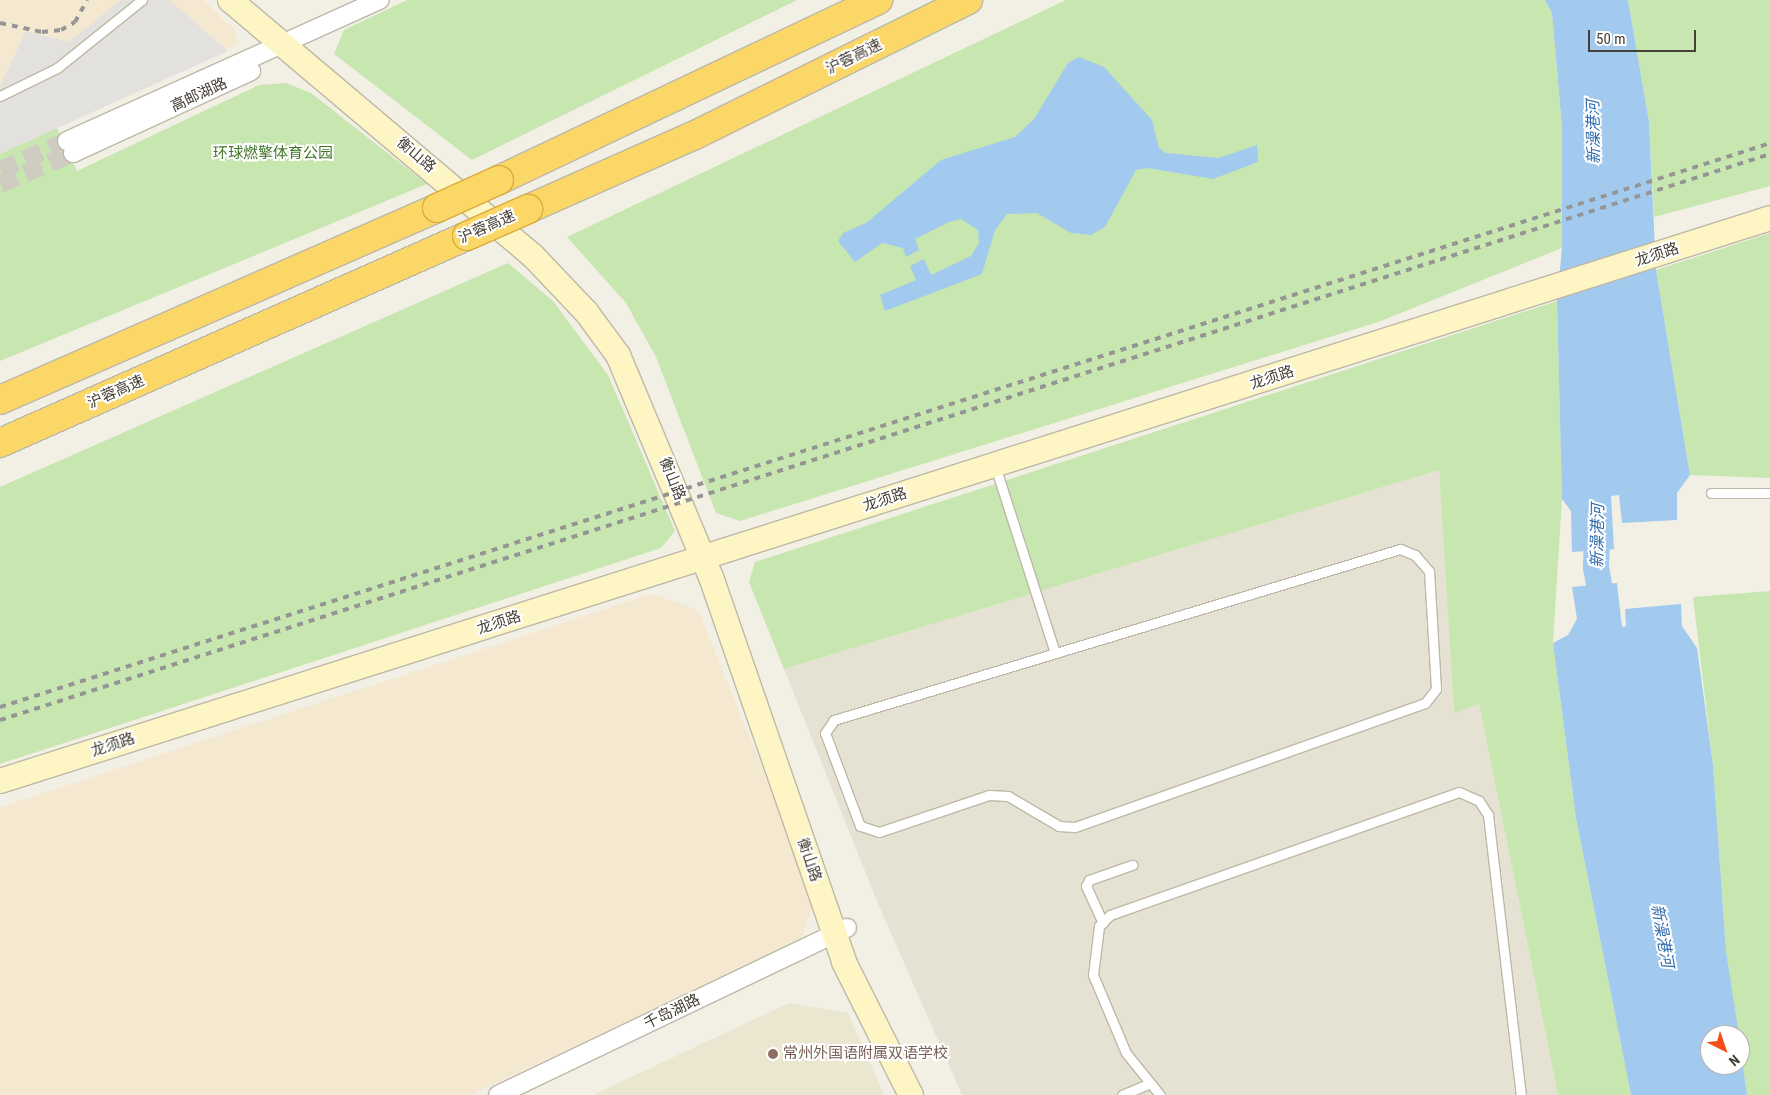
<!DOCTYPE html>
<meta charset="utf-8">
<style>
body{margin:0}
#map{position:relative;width:1770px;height:1095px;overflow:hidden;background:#f2efe5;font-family:"Roboto Condensed","Noto Sans SC",sans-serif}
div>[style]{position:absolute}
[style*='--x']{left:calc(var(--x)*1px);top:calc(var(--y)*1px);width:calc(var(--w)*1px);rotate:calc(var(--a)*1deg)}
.residential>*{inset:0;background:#e6e2d3}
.commercial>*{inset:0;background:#f4e8d0}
.education>*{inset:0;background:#ebe6cf}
.green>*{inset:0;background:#c8e6af}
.parking>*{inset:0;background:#e3e1dd}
.water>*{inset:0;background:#a2c9ee}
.river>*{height:26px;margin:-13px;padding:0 13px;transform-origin:13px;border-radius:13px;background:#a2c9ee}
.street-tunnel>*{height:18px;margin-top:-9px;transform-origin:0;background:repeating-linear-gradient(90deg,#cfccc2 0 18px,transparent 0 27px)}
.roads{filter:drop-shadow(1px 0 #bdb8a8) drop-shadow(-1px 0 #bdb8a8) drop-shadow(0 1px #bdb8a8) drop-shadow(0 -1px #bdb8a8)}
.lane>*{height:9px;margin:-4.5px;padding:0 4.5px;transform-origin:4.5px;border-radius:4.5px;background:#fff}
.street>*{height:18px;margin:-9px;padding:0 9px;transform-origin:9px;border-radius:9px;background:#fff}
.secondary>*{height:24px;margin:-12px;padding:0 12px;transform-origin:12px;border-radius:12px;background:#fdf5c4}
.highway>*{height:28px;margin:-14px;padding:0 14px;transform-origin:14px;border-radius:14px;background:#fbd768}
.rail>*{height:4px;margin-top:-2px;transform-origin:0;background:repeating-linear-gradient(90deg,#959595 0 6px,transparent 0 12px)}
.bridges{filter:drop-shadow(1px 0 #daac38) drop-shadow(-1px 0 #daac38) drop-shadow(0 1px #daac38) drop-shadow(0 -1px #daac38)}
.highway-bridge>*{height:28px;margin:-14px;padding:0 14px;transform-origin:14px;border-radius:14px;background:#fbd768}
.dots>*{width:14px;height:14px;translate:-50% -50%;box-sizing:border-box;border:2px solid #fff;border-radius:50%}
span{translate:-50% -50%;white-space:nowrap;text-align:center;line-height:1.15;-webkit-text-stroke:4px #fff;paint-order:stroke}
.street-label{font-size:15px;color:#454035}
.park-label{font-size:15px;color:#40752a}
.education-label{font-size:15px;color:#785e54}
.left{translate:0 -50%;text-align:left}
.water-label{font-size:16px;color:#316eae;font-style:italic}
.north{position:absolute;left:1700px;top:1025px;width:50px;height:50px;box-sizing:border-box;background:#fff;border:1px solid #b5b3ae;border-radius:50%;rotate:139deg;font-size:14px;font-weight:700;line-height:20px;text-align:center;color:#454035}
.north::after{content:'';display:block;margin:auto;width:18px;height:22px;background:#f54e19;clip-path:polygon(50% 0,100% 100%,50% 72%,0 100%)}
.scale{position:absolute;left:1588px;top:30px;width:108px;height:22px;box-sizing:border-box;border:2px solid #454035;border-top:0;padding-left:6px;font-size:15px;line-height:18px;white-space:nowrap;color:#454035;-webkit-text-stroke:4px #fff;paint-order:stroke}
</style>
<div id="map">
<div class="residential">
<div style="clip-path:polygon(1439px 470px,1454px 712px,1479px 704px,1558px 1095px,962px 1095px,879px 906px,784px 669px)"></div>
</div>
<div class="commercial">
<div style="clip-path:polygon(0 0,203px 0,235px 30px,238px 44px,0 154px)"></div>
<div style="clip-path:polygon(651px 594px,698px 610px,815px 899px,800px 941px,470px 1095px,0 1095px,0 807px)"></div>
</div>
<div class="education">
<div style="clip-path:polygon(789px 1003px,848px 1013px,884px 1095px,593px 1095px)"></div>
</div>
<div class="green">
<div style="clip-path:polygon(407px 0,797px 0,472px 160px,334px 54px,344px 30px)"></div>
<div style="clip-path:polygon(1066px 0,1545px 0,1552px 13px,1562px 127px,1562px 248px,1381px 321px,740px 521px,716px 513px,656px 357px,626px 303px,567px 237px)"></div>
<div style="clip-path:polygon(1628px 0,1770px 0,1770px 186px,1654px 217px,1649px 122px)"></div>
<div style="clip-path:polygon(286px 83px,311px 93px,427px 184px,0 361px,0 153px,57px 128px,77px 171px,259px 85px)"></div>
<div style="clip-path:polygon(1770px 233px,1770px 478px,1690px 475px,1656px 270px)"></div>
<div style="clip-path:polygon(508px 263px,553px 301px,608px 375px,675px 531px,661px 548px,0 764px,0 487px)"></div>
<div style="clip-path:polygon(1557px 301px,1562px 499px,1553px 643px,1576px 818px,1631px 1095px,1558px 1095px,1479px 704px,1454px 713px,1439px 470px,784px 669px,749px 582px,755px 562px)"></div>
<div style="clip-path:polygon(1770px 591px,1770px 1095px,1747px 1095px,1726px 951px,1713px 765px,1693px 597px)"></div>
</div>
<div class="parking">
<div style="clip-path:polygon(121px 0,169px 0,228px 51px,0 154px,0 86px,26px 31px,68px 42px)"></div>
</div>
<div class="water">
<div style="clip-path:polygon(1545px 0,1628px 0,1649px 122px,1656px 270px,1690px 475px,1677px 493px,1677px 520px,1622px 523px,1619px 495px,1611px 496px,1614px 549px,1572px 552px,1571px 511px,1562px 499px,1557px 301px,1562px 248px,1562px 127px,1552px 13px)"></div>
<div style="clip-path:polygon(1079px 57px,1104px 67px,1152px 120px,1159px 148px,1166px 153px,1219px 158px,1257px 145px,1258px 162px,1213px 179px,1147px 168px,1136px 170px,1105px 227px,1091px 235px,1071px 233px,1037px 213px,1007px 214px,995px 230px,982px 274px,885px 311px,880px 295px,916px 280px,910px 266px,924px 259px,931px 275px,971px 256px,979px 243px,978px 230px,961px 219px,949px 222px,915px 239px,919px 250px,906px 257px,903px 248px,882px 243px,855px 262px,838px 241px,843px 233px,866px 223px,941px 160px,1015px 137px,1034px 119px,1068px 63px)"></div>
<div style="clip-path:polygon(1617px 583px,1622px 627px,1626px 626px,1625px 609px,1681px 604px,1682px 626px,1697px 648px,1713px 765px,1726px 951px,1739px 1035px,1710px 1035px,1710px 1065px,1740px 1065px,1740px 1045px,1747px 1095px,1631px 1095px,1576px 818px,1553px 643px,1568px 635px,1577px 619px,1572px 587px)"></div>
</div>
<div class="river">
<div style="--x:1598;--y:514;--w:53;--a:92.2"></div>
<div style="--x:1596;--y:567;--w:53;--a:80.2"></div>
</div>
<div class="street-tunnel">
<div style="--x:0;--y:170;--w:73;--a:-23.4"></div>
<div style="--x:0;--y:184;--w:79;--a:-23"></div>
</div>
<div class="roads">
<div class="lane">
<div style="--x:0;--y:96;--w:64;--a:-26.2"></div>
<div style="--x:57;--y:68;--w:109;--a:-38.7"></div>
<div style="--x:995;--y:466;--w:196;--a:72.2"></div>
<div style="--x:1711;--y:493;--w:59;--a:0"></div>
<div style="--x:1400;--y:549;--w:16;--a:22"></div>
<div style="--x:1415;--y:555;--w:21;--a:49"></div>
<div style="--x:1429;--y:571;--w:118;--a:86.6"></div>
<div style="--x:1436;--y:689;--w:18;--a:128"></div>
<div style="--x:1425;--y:703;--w:372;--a:160.5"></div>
<div style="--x:1074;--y:827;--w:15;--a:-176"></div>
<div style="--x:1059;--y:826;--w:59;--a:-149.5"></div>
<div style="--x:1008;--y:796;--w:19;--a:-177"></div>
<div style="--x:989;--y:795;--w:116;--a:161.4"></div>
<div style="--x:879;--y:832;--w:20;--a:-162"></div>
<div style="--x:860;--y:826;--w:99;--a:-110.6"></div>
<div style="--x:825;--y:733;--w:16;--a:-55"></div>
<div style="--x:834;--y:720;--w:591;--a:-16.81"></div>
<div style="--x:1103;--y:923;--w:41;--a:-114.7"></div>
<div style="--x:1086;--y:886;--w:7;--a:-63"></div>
<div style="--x:1089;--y:880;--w:46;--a:-19.2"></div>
<div style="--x:1122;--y:1095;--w:28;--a:-23"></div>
<div style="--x:1160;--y:1095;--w:54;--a:-129"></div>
<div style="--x:1126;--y:1053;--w:85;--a:-112.9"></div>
<div style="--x:1093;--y:975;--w:49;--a:-83"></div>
<div style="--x:1099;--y:926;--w:16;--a:-45"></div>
<div style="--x:1110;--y:915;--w:370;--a:-19.4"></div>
<div style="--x:1459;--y:792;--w:22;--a:24"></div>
<div style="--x:1479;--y:801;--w:17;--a:57"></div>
<div style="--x:1488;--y:815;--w:282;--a:83.3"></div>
</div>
<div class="street">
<div style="--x:67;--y:141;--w:343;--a:-24.3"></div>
<div style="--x:73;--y:153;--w:196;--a:-24.7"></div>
<div style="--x:498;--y:1095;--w:387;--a:-25.6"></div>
</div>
<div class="secondary">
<div style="--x:230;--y:0;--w:397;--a:40.2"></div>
<div style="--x:533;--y:256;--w:79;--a:46.5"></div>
<div style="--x:587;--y:313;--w:52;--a:53.6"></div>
<div style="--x:618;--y:355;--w:241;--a:67.3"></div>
<div style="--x:711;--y:577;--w:407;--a:70.9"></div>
<div style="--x:844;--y:962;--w:149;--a:63.3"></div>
<div style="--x:0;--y:781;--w:1857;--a:-17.64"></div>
</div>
<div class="highway">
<div style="--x:499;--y:180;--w:420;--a:-25.4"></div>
<div style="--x:528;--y:209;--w:180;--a:-23.9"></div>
<div style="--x:693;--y:136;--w:307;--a:-26.3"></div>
<div style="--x:0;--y:400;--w:477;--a:-23.7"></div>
<div style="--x:0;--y:443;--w:511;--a:-23.91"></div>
</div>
</div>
<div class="rail">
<div style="--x:0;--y:23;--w:43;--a:12.1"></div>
<div style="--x:42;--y:32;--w:19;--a:-6"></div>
<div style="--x:61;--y:30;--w:16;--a:-30"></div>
<div style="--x:75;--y:22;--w:25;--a:-61"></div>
<div style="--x:0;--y:707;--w:1858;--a:-17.67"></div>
<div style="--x:0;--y:720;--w:1858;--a:-17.73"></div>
</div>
<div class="bridges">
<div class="highway-bridge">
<div style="--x:437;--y:208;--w:68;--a:-24.3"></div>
<div style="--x:467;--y:236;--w:67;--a:-23.9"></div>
</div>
</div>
<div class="dots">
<div style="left:773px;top:1054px;background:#8d6e63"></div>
</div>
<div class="street-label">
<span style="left:854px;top:57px;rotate:-26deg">沪蓉高速</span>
<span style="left:199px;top:95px;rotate:-25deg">高邮湖路</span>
<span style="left:416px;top:155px;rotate:40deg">衡山路</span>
<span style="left:487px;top:227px;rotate:-24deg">沪蓉高速</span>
<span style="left:1657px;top:255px;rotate:-18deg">龙须路</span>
<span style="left:1272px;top:378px;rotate:-18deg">龙须路</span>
<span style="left:116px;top:392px;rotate:-24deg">沪蓉高速</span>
<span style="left:672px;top:479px;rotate:68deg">衡山路</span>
<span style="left:885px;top:500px;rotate:-18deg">龙须路</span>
<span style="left:499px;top:623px;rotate:-18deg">龙须路</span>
<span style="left:113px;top:745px;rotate:-18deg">龙须路</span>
<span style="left:809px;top:860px;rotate:71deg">衡山路</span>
<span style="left:672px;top:1012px;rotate:-26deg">千岛湖路</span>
</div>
<div class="park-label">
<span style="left:273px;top:154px">环球燃擎体育公园</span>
</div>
<div class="education-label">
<span class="left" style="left:783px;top:1054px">常州外国语附属双语学校</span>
</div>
<div class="water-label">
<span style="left:1594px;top:132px;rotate:-91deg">新澡港河</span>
<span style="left:1598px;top:536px;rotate:-89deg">新澡港河</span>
<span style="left:1662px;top:936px;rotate:80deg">新澡港河</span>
</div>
<div class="north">N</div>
<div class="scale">50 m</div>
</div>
